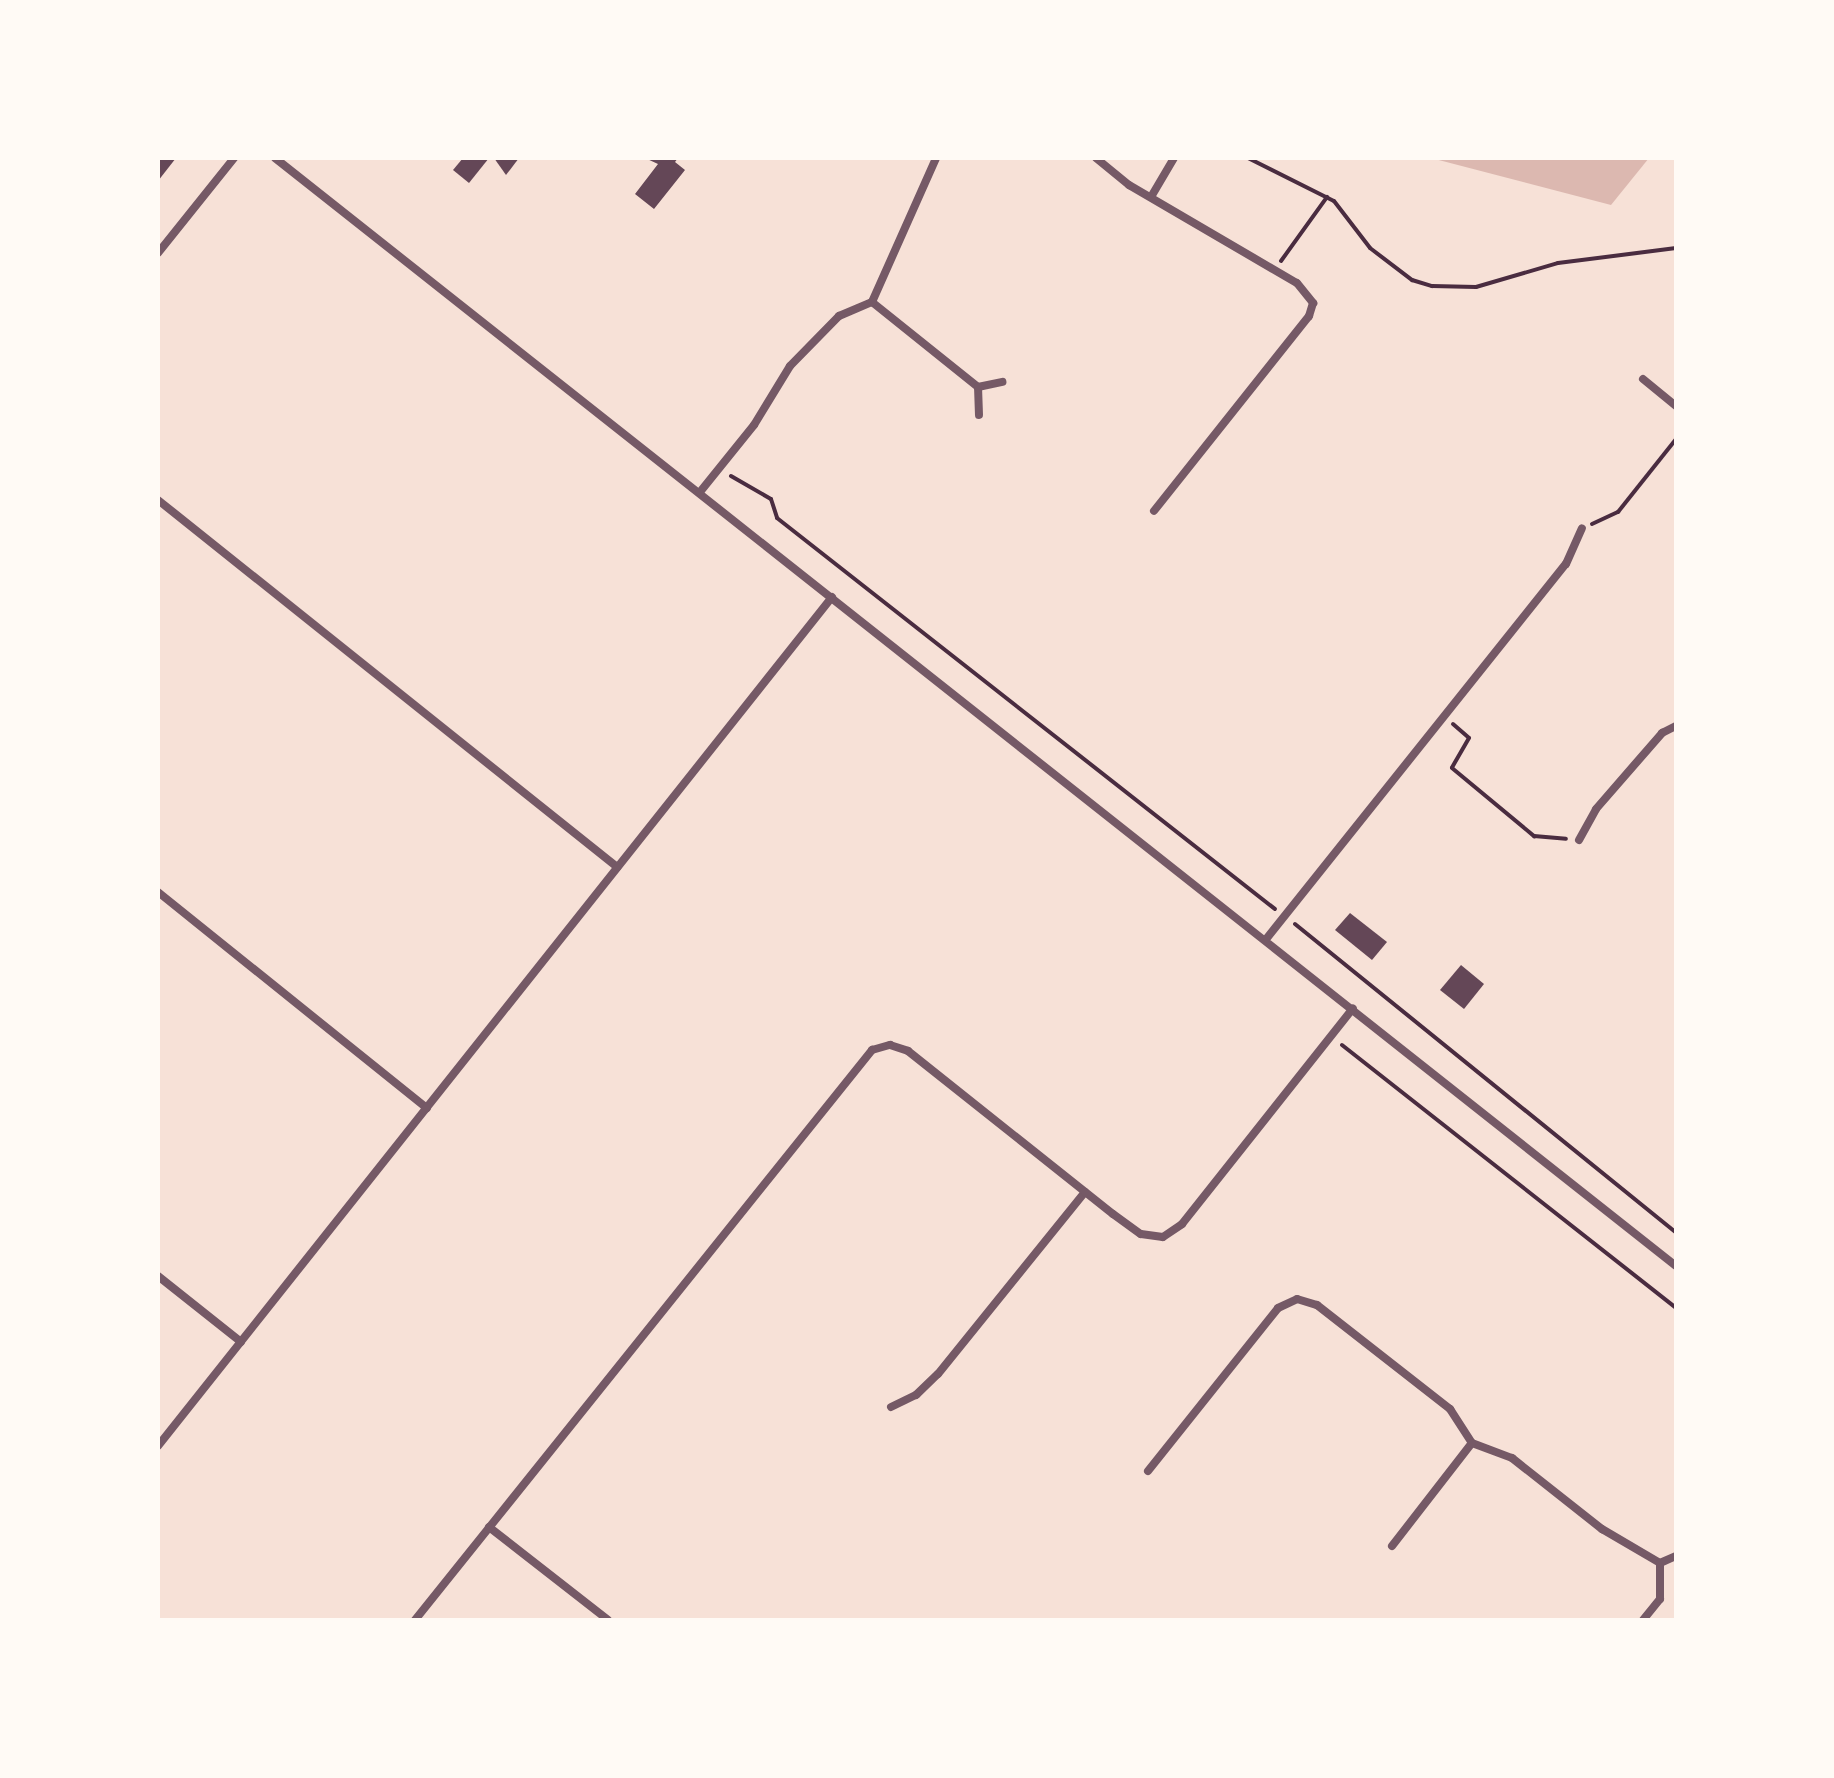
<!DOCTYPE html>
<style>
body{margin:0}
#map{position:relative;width:1834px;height:1778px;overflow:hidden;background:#f7e1d7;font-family:Ubuntu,sans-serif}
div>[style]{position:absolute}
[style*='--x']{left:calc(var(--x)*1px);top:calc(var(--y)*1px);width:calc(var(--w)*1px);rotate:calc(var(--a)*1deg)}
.water>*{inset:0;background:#dcb8b0}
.building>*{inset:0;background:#644757}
.path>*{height:4px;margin:-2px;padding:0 2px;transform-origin:2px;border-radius:2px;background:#4a2c40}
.minor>*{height:8px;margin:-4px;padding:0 4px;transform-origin:4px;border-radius:4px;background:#755966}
span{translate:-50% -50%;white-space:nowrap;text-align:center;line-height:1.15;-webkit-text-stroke:7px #fffaf5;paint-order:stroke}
.frame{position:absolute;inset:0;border:160px solid #fffaf5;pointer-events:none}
</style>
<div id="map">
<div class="water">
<div style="clip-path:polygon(1431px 158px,1649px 158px,1611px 205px)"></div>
</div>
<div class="building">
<div style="clip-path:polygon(158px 158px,176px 158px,158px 181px)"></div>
<div style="clip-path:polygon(463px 158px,489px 158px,469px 183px,453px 170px)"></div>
<div style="clip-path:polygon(494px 158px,519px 158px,506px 175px)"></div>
<div style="clip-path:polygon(645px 158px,678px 158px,675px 162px,685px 170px,654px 209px,635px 194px,658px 164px)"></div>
<div style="clip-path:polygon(1350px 913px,1387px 942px,1372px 960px,1335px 930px)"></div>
<div style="clip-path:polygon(1461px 965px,1484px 984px,1464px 1009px,1440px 990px)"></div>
</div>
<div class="path">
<div style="--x:1248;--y:158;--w:96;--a:26.6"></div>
<div style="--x:1334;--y:201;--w:59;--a:52.5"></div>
<div style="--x:1370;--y:248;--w:53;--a:37.3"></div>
<div style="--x:1412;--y:280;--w:21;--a:17"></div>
<div style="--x:1432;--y:286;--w:44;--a:1.3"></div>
<div style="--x:1476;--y:287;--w:85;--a:-16.3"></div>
<div style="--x:1558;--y:263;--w:119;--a:-7.2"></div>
<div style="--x:1281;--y:261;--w:79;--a:-54.3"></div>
<div style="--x:731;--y:476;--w:46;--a:29.9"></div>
<div style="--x:771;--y:499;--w:20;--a:72"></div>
<div style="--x:777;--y:518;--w:633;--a:38.14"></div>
<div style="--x:1592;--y:524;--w:29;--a:-25"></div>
<div style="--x:1618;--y:512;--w:93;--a:-51.5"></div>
<div style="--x:1453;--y:724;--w:21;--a:41"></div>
<div style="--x:1469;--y:738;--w:34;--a:120"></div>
<div style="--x:1452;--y:768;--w:107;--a:39.7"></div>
<div style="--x:1534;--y:836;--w:32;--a:5"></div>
<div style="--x:1295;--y:924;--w:491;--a:39"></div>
<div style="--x:1342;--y:1045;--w:425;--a:38.2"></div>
</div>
<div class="minor">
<div style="--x:275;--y:158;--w:1786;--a:38.34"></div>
<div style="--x:1096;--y:158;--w:43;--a:39.3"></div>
<div style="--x:1129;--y:185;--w:194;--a:30.3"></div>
<div style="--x:1297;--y:283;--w:26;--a:51"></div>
<div style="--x:1313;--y:303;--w:14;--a:107"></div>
<div style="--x:1309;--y:316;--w:249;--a:128.5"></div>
<div style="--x:1151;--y:197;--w:45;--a:-59.5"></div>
<div style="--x:158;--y:253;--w:122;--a:-51.3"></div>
<div style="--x:872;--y:302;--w:136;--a:38.7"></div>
<div style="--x:1643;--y:379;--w:43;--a:39.3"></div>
<div style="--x:979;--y:415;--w:28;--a:-92"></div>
<div style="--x:978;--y:387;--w:25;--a:-12"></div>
<div style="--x:700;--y:492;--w:86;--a:-51.1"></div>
<div style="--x:754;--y:425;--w:69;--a:-58.6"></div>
<div style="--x:790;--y:366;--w:70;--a:-45.6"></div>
<div style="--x:839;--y:316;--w:36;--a:-23"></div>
<div style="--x:872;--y:302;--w:158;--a:-66"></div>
<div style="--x:158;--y:500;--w:588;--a:38.64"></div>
<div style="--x:1579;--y:840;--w:35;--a:-61"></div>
<div style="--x:1596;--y:809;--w:101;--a:-49"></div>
<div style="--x:1662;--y:733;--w:16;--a:-27"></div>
<div style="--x:158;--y:892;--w:345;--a:38.8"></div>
<div style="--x:1267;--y:938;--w:479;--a:-51.4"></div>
<div style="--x:1566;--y:564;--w:39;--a:-66"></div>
<div style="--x:158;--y:1276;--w:106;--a:38.5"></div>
<div style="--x:891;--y:1407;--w:28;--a:-26"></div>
<div style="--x:916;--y:1395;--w:30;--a:-44"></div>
<div style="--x:938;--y:1374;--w:234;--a:-51.1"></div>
<div style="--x:158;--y:1446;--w:1084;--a:-51.55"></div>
<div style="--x:1148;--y:1471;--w:208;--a:-51.4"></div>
<div style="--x:1278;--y:1308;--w:21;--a:-25"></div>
<div style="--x:1297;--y:1299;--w:21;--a:17"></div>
<div style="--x:1317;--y:1305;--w:169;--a:38"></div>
<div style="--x:1450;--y:1409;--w:40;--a:57.1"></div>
<div style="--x:1472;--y:1443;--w:43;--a:20.6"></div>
<div style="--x:1512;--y:1458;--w:115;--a:38.3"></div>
<div style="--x:1602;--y:1529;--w:67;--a:30.4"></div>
<div style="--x:489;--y:1527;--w:151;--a:38"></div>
<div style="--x:1392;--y:1546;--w:130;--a:-52.2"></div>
<div style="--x:415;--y:1620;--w:731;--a:-51.28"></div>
<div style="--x:872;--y:1050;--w:19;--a:-16"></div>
<div style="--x:890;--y:1045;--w:19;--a:18"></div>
<div style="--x:908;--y:1051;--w:262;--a:38.5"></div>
<div style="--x:1113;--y:1214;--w:34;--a:36"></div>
<div style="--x:1141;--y:1234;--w:22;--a:8"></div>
<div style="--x:1163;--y:1237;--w:23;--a:-34"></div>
<div style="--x:1182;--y:1224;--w:275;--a:-51.6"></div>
<div style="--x:1643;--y:1620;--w:27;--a:-51"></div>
<div style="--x:1660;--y:1599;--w:36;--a:-90"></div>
<div style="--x:1660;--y:1563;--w:17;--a:-24"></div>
</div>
<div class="frame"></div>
</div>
